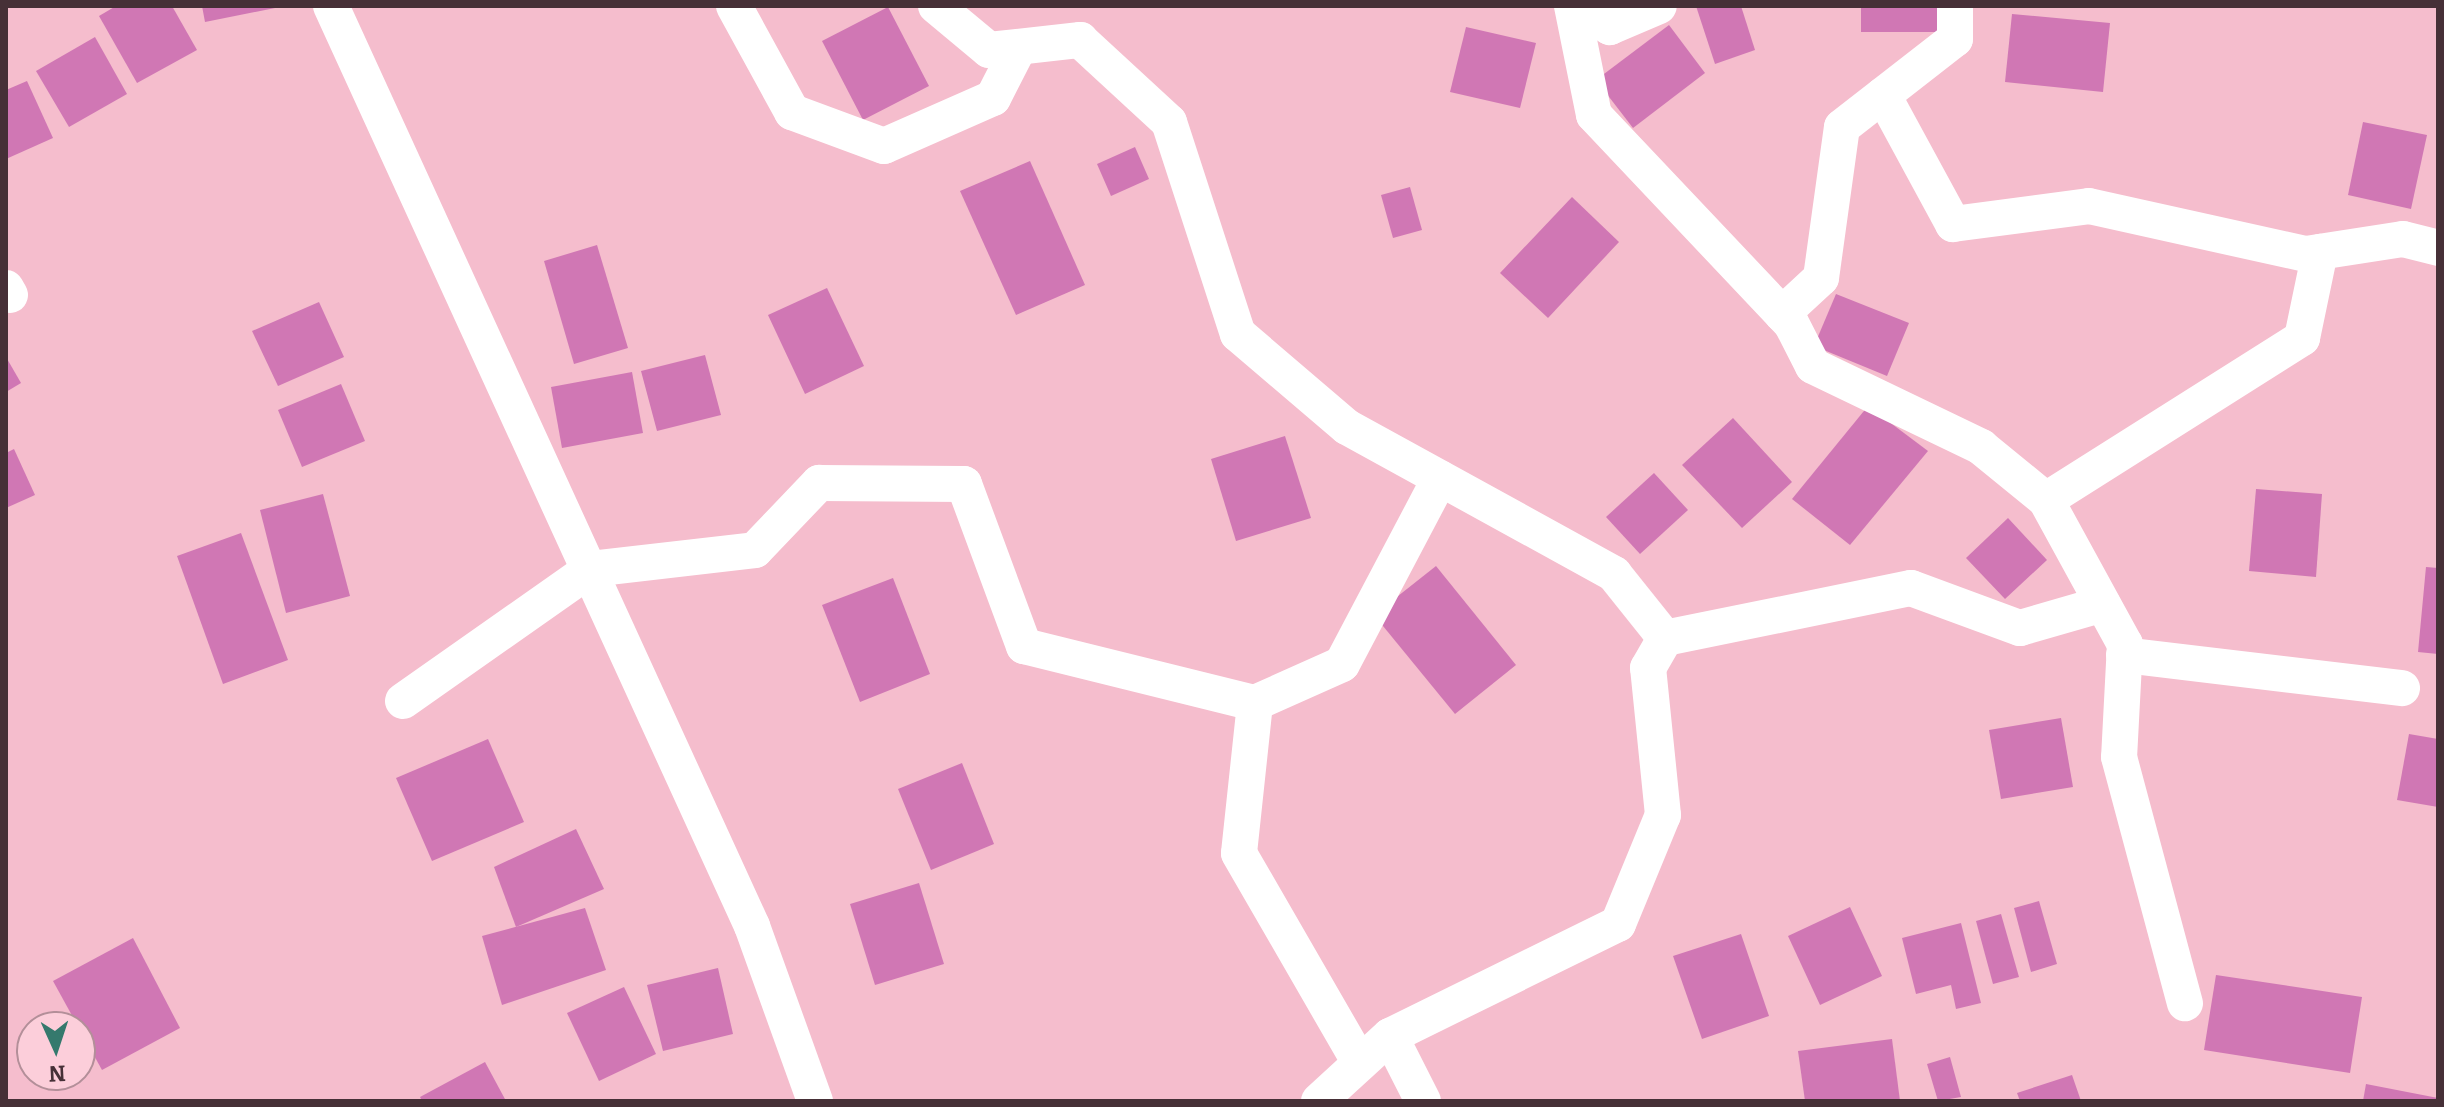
<!DOCTYPE html>
<style>
body{margin:0}
#map{position:relative;width:2444px;height:1107px;overflow:hidden;background:#f5bdcd;font-family:Bitter,serif}
div>[style]{position:absolute}
[style*='--x']{left:calc(var(--x)*1px);top:calc(var(--y)*1px);width:calc(var(--w)*1px);rotate:calc(var(--a)*1deg)}
.building>*{inset:0;background:#d077b4}
.minor>*{height:36px;margin:-18px;padding:0 18px;transform-origin:18px;border-radius:18px;background:#fff}
span{translate:-50% -50%;white-space:nowrap;text-align:center;line-height:1.15;-webkit-text-stroke:6px #fcceda;paint-order:stroke}
.frame{position:absolute;inset:0;border:8px solid #463037;pointer-events:none}
.north{position:absolute;left:16px;top:1011px;width:80px;height:80px;box-sizing:border-box;background:#fcceda;border:2px solid #b38f99;border-radius:50%;rotate:177deg;font-size:22px;font-weight:700;line-height:32px;text-align:center;color:#463037}
.north::after{content:'';display:block;margin:auto;width:28px;height:36px;background:#35796d;clip-path:polygon(50% 0,100% 100%,50% 72%,0 100%)}
</style>
<div id="map">
<div class="building">
<div style="clip-path:polygon(116px 6px,172px 6px,197px 50px,137px 83px,99px 16px)"></div>
<div style="clip-path:polygon(202px 6px,280px 6px,280px 7px,205px 22px)"></div>
<div style="clip-path:polygon(1696px 6px,1741px 6px,1755px 50px,1715px 64px)"></div>
<div style="clip-path:polygon(1861px 6px,1938px 6px,1938px 32px,1861px 32px)"></div>
<div style="clip-path:polygon(888px 7px,929px 86px,863px 120px,822px 41px)"></div>
<div style="clip-path:polygon(2012px 14px,2110px 23px,2103px 92px,2005px 82px)"></div>
<div style="clip-path:polygon(1669px 25px,1705px 73px,1633px 128px,1596px 80px)"></div>
<div style="clip-path:polygon(1466px 27px,1536px 43px,1520px 108px,1450px 92px)"></div>
<div style="clip-path:polygon(95px 37px,127px 94px,69px 127px,36px 71px)"></div>
<div style="clip-path:polygon(27px 81px,53px 138px,6px 159px,6px 90px)"></div>
<div style="clip-path:polygon(2363px 122px,2427px 135px,2411px 209px,2348px 195px)"></div>
<div style="clip-path:polygon(1135px 147px,1149px 179px,1111px 196px,1097px 164px)"></div>
<div style="clip-path:polygon(1030px 161px,1085px 285px,1016px 315px,960px 191px)"></div>
<div style="clip-path:polygon(1410px 187px,1422px 230px,1393px 238px,1381px 195px)"></div>
<div style="clip-path:polygon(1572px 197px,1619px 242px,1548px 318px,1500px 273px)"></div>
<div style="clip-path:polygon(597px 245px,628px 348px,574px 364px,544px 261px)"></div>
<div style="clip-path:polygon(827px 288px,864px 366px,805px 394px,768px 315px)"></div>
<div style="clip-path:polygon(1836px 294px,1909px 323px,1887px 376px,1814px 346px)"></div>
<div style="clip-path:polygon(319px 302px,344px 357px,278px 386px,252px 331px)"></div>
<div style="clip-path:polygon(705px 355px,721px 415px,657px 431px,641px 371px)"></div>
<div style="clip-path:polygon(6px 357px,21px 383px,6px 392px)"></div>
<div style="clip-path:polygon(632px 372px,643px 433px,562px 448px,551px 387px)"></div>
<div style="clip-path:polygon(341px 384px,365px 441px,302px 467px,278px 410px)"></div>
<div style="clip-path:polygon(1868px 406px,1928px 451px,1850px 545px,1792px 499px)"></div>
<div style="clip-path:polygon(1733px 418px,1792px 482px,1742px 528px,1682px 465px)"></div>
<div style="clip-path:polygon(1285px 436px,1311px 518px,1236px 541px,1211px 459px)"></div>
<div style="clip-path:polygon(14px 449px,35px 495px,6px 508px,6px 453px)"></div>
<div style="clip-path:polygon(1654px 473px,1688px 510px,1640px 554px,1606px 517px)"></div>
<div style="clip-path:polygon(2256px 489px,2322px 494px,2316px 577px,2249px 571px)"></div>
<div style="clip-path:polygon(323px 494px,350px 596px,286px 613px,260px 510px)"></div>
<div style="clip-path:polygon(2008px 518px,2047px 560px,2005px 599px,1966px 558px)"></div>
<div style="clip-path:polygon(241px 533px,288px 660px,223px 684px,177px 556px)"></div>
<div style="clip-path:polygon(1436px 566px,1516px 665px,1455px 714px,1374px 615px)"></div>
<div style="clip-path:polygon(2426px 567px,2438px 568px,2438px 654px,2418px 652px)"></div>
<div style="clip-path:polygon(893px 578px,930px 674px,860px 702px,822px 605px)"></div>
<div style="clip-path:polygon(2061px 718px,2073px 787px,2001px 799px,1989px 730px)"></div>
<div style="clip-path:polygon(2409px 734px,2438px 739px,2438px 807px,2397px 800px)"></div>
<div style="clip-path:polygon(488px 739px,524px 822px,432px 861px,396px 778px)"></div>
<div style="clip-path:polygon(962px 763px,994px 844px,931px 870px,898px 789px)"></div>
<div style="clip-path:polygon(576px 829px,604px 889px,516px 927px,494px 867px)"></div>
<div style="clip-path:polygon(919px 883px,944px 964px,875px 985px,850px 904px)"></div>
<div style="clip-path:polygon(2039px 901px,2057px 964px,2031px 972px,2014px 908px)"></div>
<div style="clip-path:polygon(1850px 907px,1882px 976px,1820px 1005px,1788px 936px)"></div>
<div style="clip-path:polygon(585px 908px,606px 970px,502px 1005px,482px 936px)"></div>
<div style="clip-path:polygon(2001px 914px,2019px 977px,1993px 984px,1976px 921px)"></div>
<div style="clip-path:polygon(1961px 923px,1981px 1003px,1956px 1009px,1951px 985px,1916px 994px,1902px 938px)"></div>
<div style="clip-path:polygon(1741px 934px,1769px 1016px,1702px 1039px,1673px 956px)"></div>
<div style="clip-path:polygon(133px 938px,180px 1028px,102px 1070px,53px 981px)"></div>
<div style="clip-path:polygon(718px 968px,733px 1034px,663px 1051px,647px 985px)"></div>
<div style="clip-path:polygon(2216px 975px,2362px 997px,2350px 1073px,2204px 1050px)"></div>
<div style="clip-path:polygon(624px 987px,656px 1054px,599px 1081px,567px 1013px)"></div>
<div style="clip-path:polygon(1892px 1039px,1900px 1101px,1805px 1101px,1798px 1051px)"></div>
<div style="clip-path:polygon(1950px 1057px,1961px 1097px,1938px 1101px,1927px 1064px)"></div>
<div style="clip-path:polygon(485px 1062px,506px 1101px,422px 1101px,420px 1097px)"></div>
<div style="clip-path:polygon(2072px 1075px,2081px 1101px,2020px 1101px,2017px 1093px)"></div>
<div style="clip-path:polygon(2366px 1084px,2438px 1098px,2438px 1101px,2363px 1101px)"></div>
</div>
<div class="minor">
<div style="--x:331;--y:6;--w:1012;--a:65.41"></div>
<div style="--x:752;--y:926;--w:186;--a:70.2"></div>
<div style="--x:734;--y:6;--w:121;--a:61.3"></div>
<div style="--x:792;--y:112;--w:98;--a:20.3"></div>
<div style="--x:884;--y:146;--w:119;--a:-23.8"></div>
<div style="--x:993;--y:98;--w:57;--a:-63"></div>
<div style="--x:936;--y:6;--w:69;--a:39.7"></div>
<div style="--x:989;--y:50;--w:92;--a:-6.3"></div>
<div style="--x:1080;--y:40;--w:121;--a:42.7"></div>
<div style="--x:1169;--y:122;--w:223;--a:72"></div>
<div style="--x:1238;--y:334;--w:143;--a:40.5"></div>
<div style="--x:1347;--y:427;--w:305;--a:28.8"></div>
<div style="--x:1614;--y:574;--w:82;--a:51.4"></div>
<div style="--x:1665;--y:638;--w:251;--a:-11.5"></div>
<div style="--x:1911;--y:588;--w:116;--a:20.2"></div>
<div style="--x:2020;--y:628;--w:86;--a:-16.1"></div>
<div style="--x:1572;--y:6;--w:111;--a:78.6"></div>
<div style="--x:1594;--y:115;--w:286;--a:46.6"></div>
<div style="--x:1791;--y:323;--w:48;--a:62.9"></div>
<div style="--x:1813;--y:366;--w:187;--a:25.7"></div>
<div style="--x:1981;--y:447;--w:84;--a:39.2"></div>
<div style="--x:2046;--y:500;--w:164;--a:61.3"></div>
<div style="--x:2125;--y:644;--w:113;--a:93"></div>
<div style="--x:2119;--y:757;--w:255;--a:75"></div>
<div style="--x:1576;--y:6;--w:40;--a:32"></div>
<div style="--x:1610;--y:27;--w:53;--a:-23.2"></div>
<div style="--x:1883;--y:95;--w:147;--a:61.5"></div>
<div style="--x:1953;--y:224;--w:137;--a:-7.5"></div>
<div style="--x:2089;--y:206;--w:222;--a:12.5"></div>
<div style="--x:2306;--y:254;--w:98;--a:-8.8"></div>
<div style="--x:2403;--y:239;--w:36;--a:14"></div>
<div style="--x:6;--y:288;--w:8;--a:60"></div>
<div style="--x:1782;--y:314;--w:53;--a:-42.7"></div>
<div style="--x:1821;--y:278;--w:152;--a:-82.1"></div>
<div style="--x:1842;--y:127;--w:143;--a:-37.9"></div>
<div style="--x:1955;--y:39;--w:33;--a:-90"></div>
<div style="--x:2046;--y:500;--w:303;--a:-32.3"></div>
<div style="--x:2302;--y:338;--w:88;--a:-78.2"></div>
<div style="--x:2124;--y:655;--w:280;--a:6.8"></div>
<div style="--x:403;--y:701;--w:230;--a:-35.1"></div>
<div style="--x:591;--y:569;--w:165;--a:-6.6"></div>
<div style="--x:755;--y:550;--w:93;--a:-46.3"></div>
<div style="--x:819;--y:483;--w:145;--a:0.4"></div>
<div style="--x:964;--y:484;--w:173;--a:69.7"></div>
<div style="--x:1024;--y:646;--w:238;--a:13.9"></div>
<div style="--x:1390;--y:1036;--w:73;--a:63.1"></div>
<div style="--x:1360;--y:1063;--w:242;--a:-120"></div>
<div style="--x:1239;--y:853;--w:151;--a:-83.9"></div>
<div style="--x:1255;--y:703;--w:95;--a:-24.1"></div>
<div style="--x:1342;--y:664;--w:210;--a:-62.2"></div>
<div style="--x:1319;--y:1101;--w:96;--a:-42.5"></div>
<div style="--x:1390;--y:1036;--w:254;--a:-26.2"></div>
<div style="--x:1618;--y:924;--w:118;--a:-67.6"></div>
<div style="--x:1663;--y:815;--w:148;--a:-95.8"></div>
<div style="--x:1648;--y:668;--w:34;--a:-60"></div>
</div>
<div class="frame"></div>
<div class="north">N</div>
</div>
